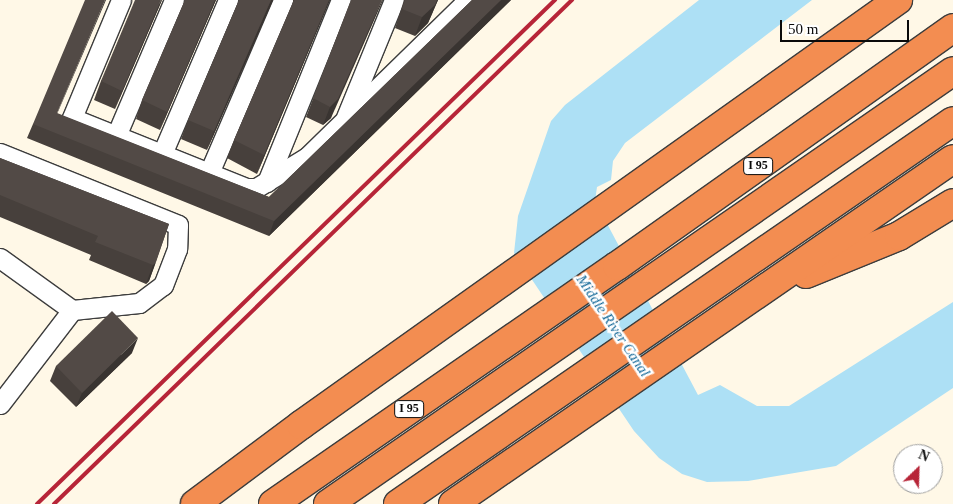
<!DOCTYPE html>
<style>
body{margin:0}
#map{position:relative;width:953px;height:504px;overflow:hidden;background:#fff8e7;font-family:"Times New Roman",serif}
div>[style]{position:absolute}
[style*='--x']{left:calc(var(--x)*1px);top:calc(var(--y)*1px);width:calc(var(--w)*1px);rotate:calc(var(--a)*1deg)}
.water>*{inset:0;background:#ade0f5}
.roads{filter:drop-shadow(1px 0 #3d3d3d) drop-shadow(-1px 0 #3d3d3d) drop-shadow(0 1px #3d3d3d) drop-shadow(0 -1px #3d3d3d)}
.minor>*{height:19px;margin:-9.5px;padding:0 9.5px;transform-origin:9.5px;border-radius:9.5px;background:#fff}
.highway>*{height:28px;margin:-14px;padding:0 14px;transform-origin:14px;border-radius:14px;background:#f38d51}
.rail>*{height:4px;margin:-2px;padding:0 2px;transform-origin:2px;border-radius:2px;background:#b72538}
.wall>*{inset:0;background:#47403c}
.shaded-wall>*{inset:0;background:#393431}
.building>*{inset:0;background:#524a46}
span{translate:-50% -50%;white-space:nowrap;text-align:center;line-height:1.15;-webkit-text-stroke:5px #fff;paint-order:stroke}
.shield-label span{padding:1px 4px;background:#fff;border:1px solid;border-radius:4px;-webkit-text-stroke-width:0}
.shield-label{font-size:12px;color:#0a0a0a;font-weight:700}
.water-label{font-size:15px;color:#166a99;font-style:italic}
.north{position:absolute;left:893px;top:444px;width:50px;height:50px;box-sizing:border-box;background:#fff;border:1px solid #9d9d9d;border-radius:50%;rotate:24deg;font-size:14px;font-weight:700;line-height:20px;text-align:center;color:#0a0a0a}
.north::after{content:'';display:block;margin:auto;width:18px;height:22px;background:#b72538;clip-path:polygon(50% 0,100% 100%,50% 72%,0 100%)}
.scale{position:absolute;left:780px;top:20px;width:129px;height:22px;box-sizing:border-box;border:2px solid #0a0a0a;border-top:0;padding-left:6px;font-size:15px;line-height:18px;white-space:nowrap;color:#0a0a0a;-webkit-text-stroke:4px #fff;paint-order:stroke}
</style>
<div id="map">
<div class="water">
<div style="clip-path:polygon(699px 0,812px 0,625px 143px,613px 161px,611px 180px,597px 187px,595px 201px,698px 395px,720px 385px,757px 406px,789px 406px,953px 302px,953px 388px,836px 466px,748px 481px,707px 482px,682px 474px,659px 458px,634px 431px,514px 253px,518px 216px,551px 121px,565px 105px)"></div>
</div>
<div class="roads">
<div class="minor">
<div style="--x:121;--y:0;--w:128;--a:112.6"></div>
<div style="--x:72;--y:118;--w:188;--a:21.9"></div>
<div style="--x:246;--y:188;--w:10;--a:0"></div>
<div style="--x:256;--y:188;--w:60;--a:-31.3"></div>
<div style="--x:307;--y:157;--w:225;--a:-44.3"></div>
<div style="--x:346;--y:117;--w:126;--a:-67.7"></div>
<div style="--x:116;--y:136;--w:148;--a:-66.9"></div>
<div style="--x:0;--y:153;--w:192;--a:22"></div>
<div style="--x:178;--y:225;--w:24;--a:92"></div>
<div style="--x:177;--y:249;--w:39;--a:111"></div>
<div style="--x:163;--y:285;--w:30;--a:143"></div>
<div style="--x:139;--y:303;--w:67;--a:174"></div>
<div style="--x:72;--y:310;--w:89;--a:-144.2"></div>
<div style="--x:162;--y:154;--w:168;--a:-66.8"></div>
<div style="--x:209;--y:173;--w:188;--a:-66.8"></div>
<div style="--x:267;--y:182;--w:196;--a:-67.9"></div>
<div style="--x:0;--y:404;--w:118;--a:-52.5"></div>
</div>
<div class="highway">
<div style="--x:806;--y:274;--w:100;--a:-22.2"></div>
<div style="--x:899;--y:236;--w:63;--a:-31.4"></div>
<div style="--x:195;--y:504;--w:132;--a:-36.7"></div>
<div style="--x:301;--y:425;--w:733;--a:-35.45"></div>
<div style="--x:273;--y:504;--w:418;--a:-34.7"></div>
<div style="--x:617;--y:266;--w:412;--a:-35.3"></div>
<div style="--x:328;--y:504;--w:760;--a:-34.71"></div>
<div style="--x:398;--y:504;--w:674;--a:-34.61"></div>
<div style="--x:453;--y:504;--w:607;--a:-34.61"></div>
</div>
</div>
<div class="rail">
<div style="--x:37;--y:504;--w:723;--a:-44.22"></div>
<div style="--x:54;--y:504;--w:723;--a:-44.22"></div>
</div>
<div class="wall">
<div style="clip-path:polygon(162px 0,115px 109px,94px 100px,101px 81px)"></div>
<div style="clip-path:polygon(185px 0,216px 0,160px 130px,136px 119px,142px 100px)"></div>
<div style="clip-path:polygon(239px 0,273px 0,207px 150px,181px 139px,188px 120px)"></div>
<div style="clip-path:polygon(293px 0,330px 0,257px 174px,227px 158px,234px 140px,293px 2px)"></div>
<div style="clip-path:polygon(351px 0,331px 118px,323px 125px,306px 117px)"></div>
<div style="clip-path:polygon(404px 0,438px 0,428px 23px,415px 36px,395px 28px)"></div>
<div style="clip-path:polygon(472px 0,511px 0,269px 236px,27px 138px,33px 124px,58px 114px,269px 197px)"></div>
<div style="clip-path:polygon(0 158px,169px 224px,149px 281px,146px 284px,89px 260px,91px 255px,0 217px)"></div>
<div style="clip-path:polygon(132px 353px,76px 407px,50px 381px,56px 366px)"></div>
</div>
<div class="shaded-wall">
<div style="clip-path:polygon(105px 0,106px 0,51px 128px,57px 113px)"></div>
<div style="clip-path:polygon(161px 0,162px 0,115px 109px,122px 91px)"></div>
<div style="clip-path:polygon(215px 0,216px 0,160px 130px,167px 112px)"></div>
<div style="clip-path:polygon(271px 0,273px 0,207px 150px,214px 131px)"></div>
<div style="clip-path:polygon(329px 0,330px 0,257px 174px,264px 155px)"></div>
<div style="clip-path:polygon(382px 0,383px 0,331px 118px,323px 125px,330px 107px)"></div>
<div style="clip-path:polygon(437px 0,438px 0,428px 23px,415px 36px,422px 17px)"></div>
<div style="clip-path:polygon(501px 0,511px 0,269px 236px,274px 221px)"></div>
<div style="clip-path:polygon(156px 262px,149px 281px,146px 284px,153px 265px)"></div>
<div style="clip-path:polygon(138px 338px,132px 353px,76px 407px,82px 393px)"></div>
</div>
<div class="building">
<div style="clip-path:polygon(85px 0,105px 0,57px 113px,269px 197px,472px 0,501px 0,274px 221px,33px 124px)"></div>
<div style="clip-path:polygon(135px 0,161px 0,122px 91px,101px 81px)"></div>
<div style="clip-path:polygon(185px 0,215px 0,167px 112px,142px 100px)"></div>
<div style="clip-path:polygon(239px 0,271px 0,214px 131px,188px 120px)"></div>
<div style="clip-path:polygon(294px 0,329px 0,264px 155px,234px 140px)"></div>
<div style="clip-path:polygon(351px 0,382px 0,338px 99px,330px 107px,313px 98px)"></div>
<div style="clip-path:polygon(405px 0,437px 0,435px 5px,422px 17px,402px 9px)"></div>
<div style="clip-path:polygon(0 158px,169px 224px,156px 262px,153px 265px,95px 242px,98px 236px,0 195px)"></div>
<div style="clip-path:polygon(112px 311px,138px 338px,82px 393px,56px 366px)"></div>
</div>
<div class="shield-label">
<span style="left:758px;top:166px">I 95</span>
<span style="left:409px;top:409px">I 95</span>
</div>
<div class="water-label">
<span style="left:613px;top:326px;rotate:56deg">Middle River Canal</span>
</div>
<div class="north">N</div>
<div class="scale">50 m</div>
</div>
